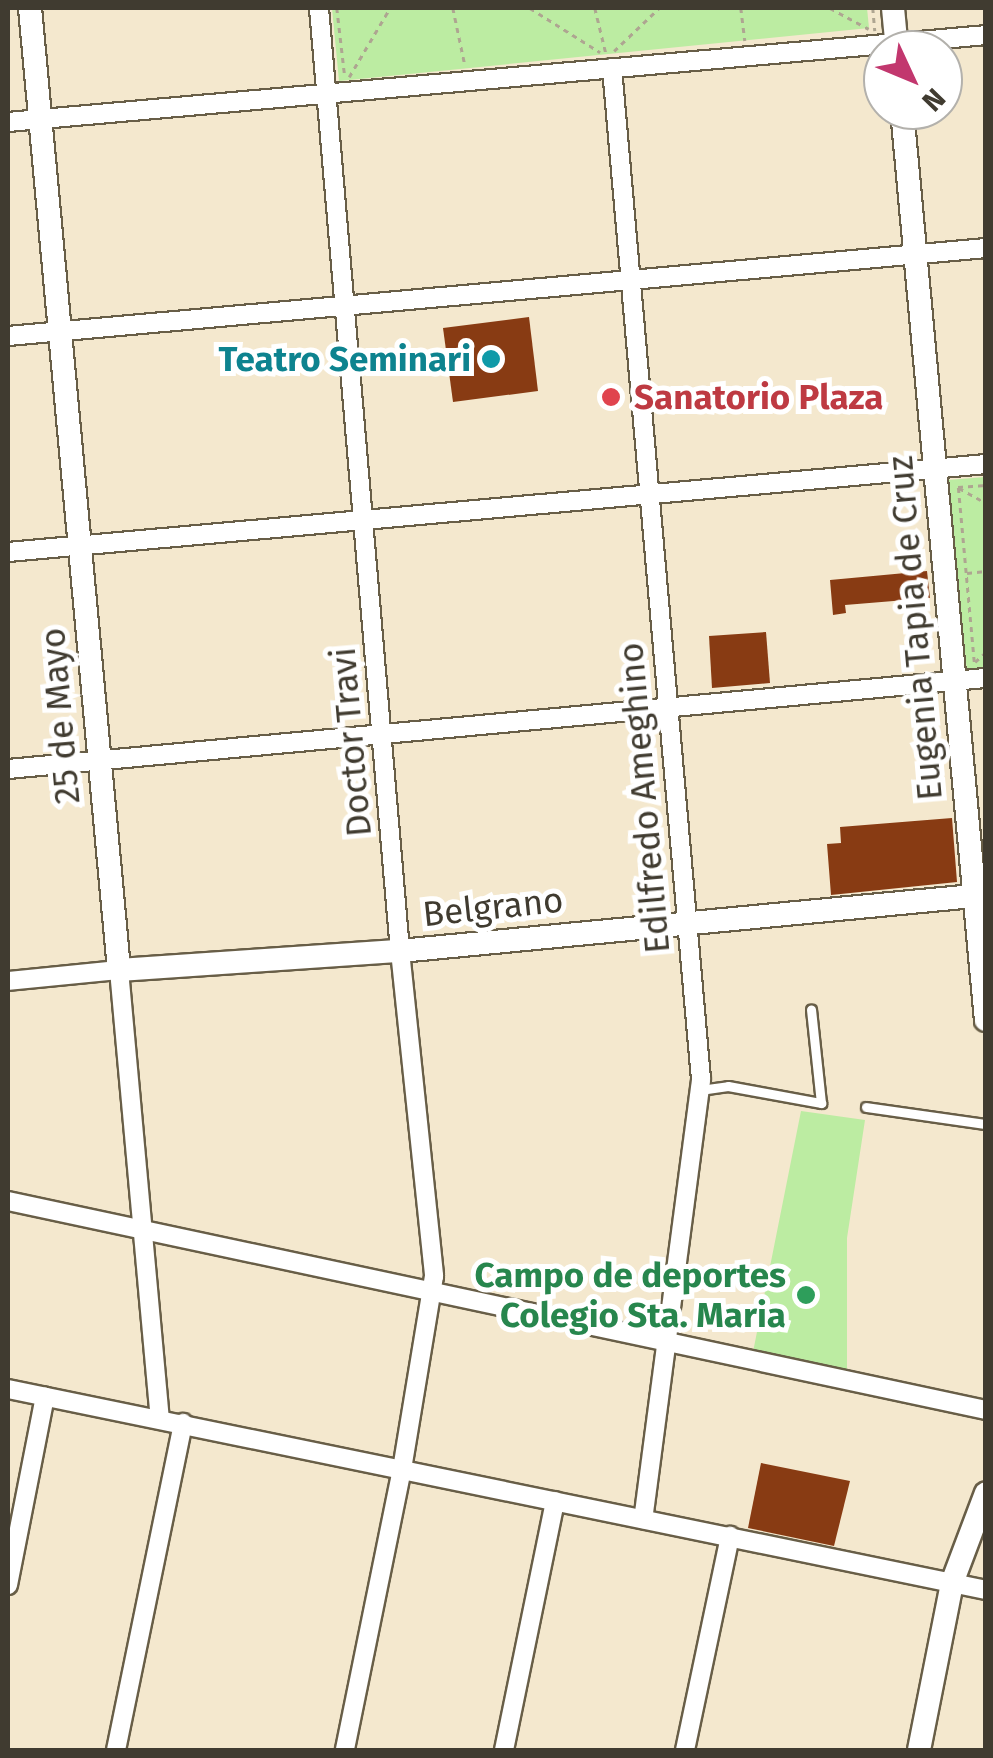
<!DOCTYPE html>
<style>
body{margin:0}
#map{position:relative;width:993px;height:1758px;overflow:hidden;background:#f4e8ce;font-family:"Fira Sans",sans-serif}
div>[style]{position:absolute}
[style*='--x']{left:calc(var(--x)*1px);top:calc(var(--y)*1px);width:calc(var(--w)*1px);rotate:calc(var(--a)*1deg)}
.green>*{inset:0;background:#bceca2}
.building>*{inset:0;background:#883b13}
.path>*{height:2.5px;margin-top:-1.25px;transform-origin:0;background:repeating-linear-gradient(90deg,#aea591 0 5px,transparent 0 10px)}
.roads{filter:drop-shadow(2px 0 #685e47) drop-shadow(-2px 0 #685e47) drop-shadow(0 2px #685e47) drop-shadow(0 -2px #685e47)}
.lane>*{height:9px;margin:-4.5px;padding:0 4.5px;transform-origin:4.5px;border-radius:4.5px;background:#fff}
.street>*{height:18px;margin:-9px;padding:0 9px;transform-origin:9px;border-radius:9px;background:#fff}
.secondary>*{height:22px;margin:-11px;padding:0 11px;transform-origin:11px;border-radius:11px;background:#fff}
.dots>*{width:28px;height:28px;translate:-50% -50%;box-sizing:border-box;border:5px solid #fff;border-radius:50%}
span{translate:-50% -50%;white-space:nowrap;text-align:center;line-height:1.15;-webkit-text-stroke:10px #fff;paint-order:stroke}
.culture-label{font-size:35px;color:#0d838f;font-weight:700}
.right{translate:-100% -50%;text-align:right}
.health-label{font-size:35px;color:#be3a42;font-weight:700}
.left{translate:0 -50%;text-align:left}
.street-label{font-size:35px;color:#403b30}
.leisure-label{font-size:35px;color:#27864d;font-weight:700}
.frame{position:absolute;inset:0;border:10px solid #403b30;pointer-events:none}
.north{position:absolute;left:863px;top:30px;width:100px;height:100px;box-sizing:border-box;background:#fff;border:2px solid #b3b1ac;border-radius:50%;rotate:134deg;font-size:28px;font-weight:700;line-height:40px;text-align:center;color:#403b30}
.north::after{content:'';display:block;margin:auto;width:35px;height:45px;background:#c2376e;clip-path:polygon(50% 0,100% 100%,50% 72%,0 100%)}
</style>
<div id="map">
<div class="green">
<div style="clip-path:polygon(332px 8px,867px 8px,869px 28px,339px 81px)"></div>
<div style="clip-path:polygon(985px 477px,985px 670px,967px 672px,948px 480px)"></div>
<div style="clip-path:polygon(801px 1111px,865px 1120px,847px 1238px,847px 1373px,753px 1352px)"></div>
</div>
<div class="building">
<div style="clip-path:polygon(529px 317px,538px 391px,453px 402px,443px 328px)"></div>
<div style="clip-path:polygon(927px 571px,930px 598px,845px 605px,846px 613px,833px 615px,830px 580px)"></div>
<div style="clip-path:polygon(766px 632px,770px 683px,712px 688px,709px 636px)"></div>
<div style="clip-path:polygon(952px 818px,957px 882px,831px 895px,827px 844px,841px 843px,840px 827px)"></div>
<div style="clip-path:polygon(761px 1463px,850px 1481px,834px 1546px,748px 1528px)"></div>
</div>
<div class="path">
<div style="--x:337;--y:8;--w:69;--a:83.4"></div>
<div style="--x:453;--y:8;--w:58;--a:78.1"></div>
<div style="--x:530;--y:8;--w:83;--a:32.2"></div>
<div style="--x:595;--y:8;--w:46;--a:76.3"></div>
<div style="--x:741;--y:8;--w:33;--a:83"></div>
<div style="--x:830;--y:8;--w:44;--a:28.3"></div>
<div style="--x:873;--y:8;--w:23;--a:85"></div>
<div style="--x:614;--y:51;--w:62;--a:-43.7"></div>
<div style="--x:349;--y:77;--w:80;--a:-59.3"></div>
<div style="--x:959;--y:488;--w:31;--a:29"></div>
<div style="--x:967;--y:573;--w:19;--a:-6"></div>
<div style="--x:974;--y:662;--w:176;--a:-95.2"></div>
<div style="--x:958;--y:487;--w:28;--a:-4"></div>
<div style="--x:975;--y:662;--w:15;--a:-42"></div>
</div>
<div class="roads">
<div class="lane">
<div style="--x:700;--y:1090;--w:28;--a:-8"></div>
<div style="--x:728;--y:1086;--w:95;--a:10.4"></div>
<div style="--x:821;--y:1103;--w:94;--a:-96.1"></div>
<div style="--x:866;--y:1107;--w:121;--a:8.1"></div>
</div>
<div class="street">
<div style="--x:319;--y:8;--w:946;--a:85.09"></div>
<div style="--x:400;--y:951;--w:327;--a:84"></div>
<div style="--x:434;--y:1276;--w:196;--a:99.4"></div>
<div style="--x:402;--y:1469;--w:287;--a:101.5"></div>
<div style="--x:612;--y:68;--w:1016;--a:84.97"></div>
<div style="--x:701;--y:1080;--w:443;--a:97.5"></div>
<div style="--x:8;--y:122;--w:982;--a:-5.08"></div>
<div style="--x:8;--y:336;--w:982;--a:-5.14"></div>
<div style="--x:8;--y:552;--w:982;--a:-5.14"></div>
<div style="--x:8;--y:769;--w:982;--a:-5.32"></div>
<div style="--x:8;--y:981;--w:112;--a:-5.7"></div>
<div style="--x:119;--y:970;--w:451;--a:84.8"></div>
<div style="--x:8;--y:1201;--w:1000;--a:12.06"></div>
<div style="--x:8;--y:1389;--w:998;--a:11.61"></div>
<div style="--x:8;--y:1585;--w:192;--a:-78.9"></div>
<div style="--x:116;--y:1750;--w:334;--a:-78.4"></div>
<div style="--x:504;--y:1750;--w:254;--a:-78.4"></div>
<div style="--x:685;--y:1750;--w:219;--a:-78.1"></div>
</div>
<div class="secondary">
<div style="--x:30;--y:8;--w:966;--a:84.71"></div>
<div style="--x:119;--y:970;--w:282;--a:-3.9"></div>
<div style="--x:400;--y:951;--w:576;--a:-5.48"></div>
<div style="--x:893;--y:8;--w:42;--a:84.6"></div>
<div style="--x:902;--y:110;--w:914;--a:84.73"></div>
<div style="--x:919;--y:1750;--w:170;--a:-78.8"></div>
<div style="--x:952;--y:1583;--w:96;--a:-69.3"></div>
</div>
</div>
<div class="dots">
<div style="left:491px;top:359px;background:#0f9aa8"></div>
<div style="left:611px;top:397px;background:#e0444e"></div>
<div style="left:806px;top:1295px;background:#2e9e5b"></div>
</div>
<div class="culture-label">
<span class="right" style="left:471px;top:359px">Teatro Seminari</span>
</div>
<div class="health-label">
<span class="left" style="left:634px;top:397px">Sanatorio Plaza</span>
</div>
<div class="street-label">
<span style="left:915px;top:628px;rotate:-95deg">Eugenia Tapia de Cruz</span>
<span style="left:60px;top:716px;rotate:-95deg">25 de Mayo</span>
<span style="left:351px;top:742px;rotate:-95deg">Doctor Travi</span>
<span style="left:644px;top:798px;rotate:-95deg">Edilfredo Ameghino</span>
<span style="left:493px;top:907px;rotate:-6deg">Belgrano</span>
</div>
<div class="leisure-label">
<span class="right" style="left:786px;top:1295px">Campo de deportes<br>Colegio Sta. Maria</span>
</div>
<div class="frame"></div>
<div class="north">N</div>
</div>
